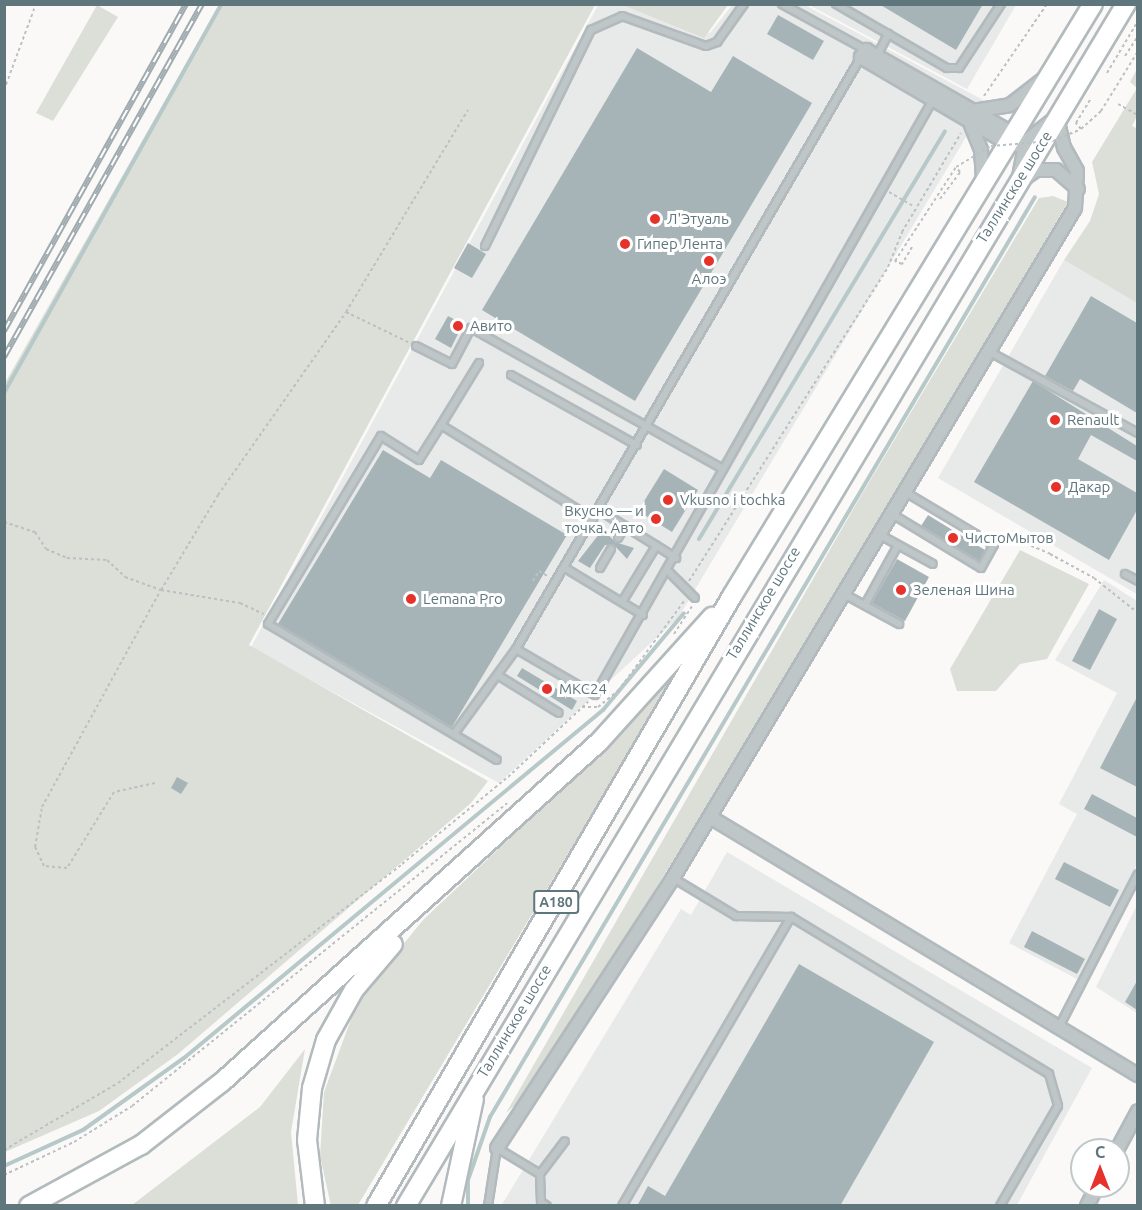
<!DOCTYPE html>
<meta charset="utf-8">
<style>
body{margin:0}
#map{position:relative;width:1142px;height:1210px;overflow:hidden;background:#faf9f8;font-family:Ubuntu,sans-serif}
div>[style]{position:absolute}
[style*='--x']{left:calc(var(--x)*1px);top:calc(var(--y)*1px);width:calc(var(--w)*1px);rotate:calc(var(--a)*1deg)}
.built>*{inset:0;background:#e8e9e9}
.green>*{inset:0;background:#dbdfd7}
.stream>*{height:4px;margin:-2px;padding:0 2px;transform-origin:2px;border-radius:2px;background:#b7c8c9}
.building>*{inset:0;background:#a7b4b7}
.path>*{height:2px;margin-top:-1px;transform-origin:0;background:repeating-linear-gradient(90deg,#bbc0c2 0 3px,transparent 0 6px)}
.roads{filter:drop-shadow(2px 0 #b2babd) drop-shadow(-2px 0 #b2babd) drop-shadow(0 2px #b2babd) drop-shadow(0 -2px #b2babd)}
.service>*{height:6px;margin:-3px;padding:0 3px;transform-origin:3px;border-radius:3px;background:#bec6c8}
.minor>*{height:12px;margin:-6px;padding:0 6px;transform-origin:6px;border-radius:6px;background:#bec6c8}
.primary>*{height:18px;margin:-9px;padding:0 9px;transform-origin:9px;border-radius:9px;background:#fff}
.rail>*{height:6px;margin-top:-3px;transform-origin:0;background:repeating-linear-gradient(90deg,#fff 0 11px,#a0abaf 0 22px);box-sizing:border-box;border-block:2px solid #a0abaf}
.path-bridge>*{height:2px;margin-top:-1px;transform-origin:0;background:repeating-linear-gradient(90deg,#bbc0c2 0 3px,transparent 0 6px)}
.dots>*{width:16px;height:16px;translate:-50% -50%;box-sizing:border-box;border:3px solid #fff;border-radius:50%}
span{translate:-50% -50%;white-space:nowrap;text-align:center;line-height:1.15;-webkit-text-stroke:6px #fff;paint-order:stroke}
.shield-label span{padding:2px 4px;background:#fff;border:2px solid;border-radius:4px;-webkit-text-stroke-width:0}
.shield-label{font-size:14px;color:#5f767d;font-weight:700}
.street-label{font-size:15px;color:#5f767d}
.poi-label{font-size:15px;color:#5f767d}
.left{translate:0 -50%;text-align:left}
.right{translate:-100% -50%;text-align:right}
.frame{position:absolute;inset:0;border:6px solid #5f767d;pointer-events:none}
.north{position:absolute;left:1070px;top:1138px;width:60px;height:60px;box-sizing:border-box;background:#fff;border:2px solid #bfc8cb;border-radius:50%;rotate:0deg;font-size:16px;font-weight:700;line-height:24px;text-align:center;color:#5f767d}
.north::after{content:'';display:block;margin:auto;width:21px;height:27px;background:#e6322b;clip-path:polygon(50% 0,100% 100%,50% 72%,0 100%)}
</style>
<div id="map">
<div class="built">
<div style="clip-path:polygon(598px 5px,639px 5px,710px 33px,732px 5px,805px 5px,987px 102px,678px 618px,499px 783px,251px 647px)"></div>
<div style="clip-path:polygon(809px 5px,1016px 5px,967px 89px)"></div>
<div style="clip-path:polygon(1064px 260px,1137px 303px,1137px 594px,938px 478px)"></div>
<div style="clip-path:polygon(1104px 580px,1137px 601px,1137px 864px,1077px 979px,1009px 943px,1077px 814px,1059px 804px,1117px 693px,1055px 660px)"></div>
<div style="clip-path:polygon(727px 852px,1092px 1068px,1017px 1205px,501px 1206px,681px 909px,691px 915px)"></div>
<div style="clip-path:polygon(1137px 905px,1137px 1013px,1096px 987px)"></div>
</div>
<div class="green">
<div style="clip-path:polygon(97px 5px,118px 17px,53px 121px,36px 113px)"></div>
<div style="clip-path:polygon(219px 5px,595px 5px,249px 645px,488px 781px,471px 803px,178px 1054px,99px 1111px,5px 1152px,5px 383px)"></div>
<div style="clip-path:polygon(623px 5px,728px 5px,704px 38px)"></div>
<div style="clip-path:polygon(1137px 69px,1137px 116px,1132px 126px,1138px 129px,1137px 303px,1064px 260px,1090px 221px,1099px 194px,1092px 162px,1137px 88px,1130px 82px)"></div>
<div style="clip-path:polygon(1053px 196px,1068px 202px,778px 692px,528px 1094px,506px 1113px,859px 499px,1039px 198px)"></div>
<div style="clip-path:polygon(1020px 550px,1089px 584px,1047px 659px,1020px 664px,996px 691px,957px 691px,950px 669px)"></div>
<div style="clip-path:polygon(684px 660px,358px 1205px,331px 1206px,320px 1156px,324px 1092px,359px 998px,424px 919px,596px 757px)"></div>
<div style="clip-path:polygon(305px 1049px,291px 1132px,298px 1205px,132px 1205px,260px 1107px)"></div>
</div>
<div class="stream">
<div style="--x:4;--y:393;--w:445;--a:-60.8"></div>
<div style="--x:699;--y:539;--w:476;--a:-58.9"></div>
<div style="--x:4;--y:1166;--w:87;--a:-24.5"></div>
<div style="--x:83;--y:1130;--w:124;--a:-35.5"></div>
<div style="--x:184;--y:1058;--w:545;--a:-39.71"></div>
<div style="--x:603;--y:710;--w:126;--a:-50.1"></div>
<div style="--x:468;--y:1206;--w:26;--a:-90"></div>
<div style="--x:468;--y:1180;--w:67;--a:-70.8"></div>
<div style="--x:490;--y:1117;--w:1069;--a:-59.36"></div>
</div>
<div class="building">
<div style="clip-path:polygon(879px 4px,983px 4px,956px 50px)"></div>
<div style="clip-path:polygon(778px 15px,824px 41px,813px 60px,767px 34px)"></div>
<div style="clip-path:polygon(637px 48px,711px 92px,733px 56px,812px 103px,635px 401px,482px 310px)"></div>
<div style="clip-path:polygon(468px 243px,486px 254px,472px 278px,454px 268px)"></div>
<div style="clip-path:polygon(1091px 296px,1137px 323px,1137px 413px,1080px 379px,1073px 391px,1045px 376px)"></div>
<div style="clip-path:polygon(448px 316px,463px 324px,451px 348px,435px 339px)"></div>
<div style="clip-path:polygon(1033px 381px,1137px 446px,1137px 461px,1091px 435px,1078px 459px,1137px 493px,1137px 510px,1109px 560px,974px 482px)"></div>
<div style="clip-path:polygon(383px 450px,430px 478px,441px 460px,567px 535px,452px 727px,278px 624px)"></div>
<div style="clip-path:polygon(664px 469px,698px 490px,672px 532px,638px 511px)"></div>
<div style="clip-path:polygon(928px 515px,985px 550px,979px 561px,921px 526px)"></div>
<div style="clip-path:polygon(603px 529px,615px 542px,634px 548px,627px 559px,614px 545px,605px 545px,590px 568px,578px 561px)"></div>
<div style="clip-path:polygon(897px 559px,929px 577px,905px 621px,872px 603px)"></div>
<div style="clip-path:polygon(1099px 609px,1117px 619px,1090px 670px,1072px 661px)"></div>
<div style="clip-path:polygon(522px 668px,577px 701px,572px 710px,517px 676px)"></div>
<div style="clip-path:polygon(1137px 697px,1137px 787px,1100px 768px)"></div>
<div style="clip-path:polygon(177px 777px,188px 783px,181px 794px,171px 788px)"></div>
<div style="clip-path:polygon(1092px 794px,1137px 818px,1137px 837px,1084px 809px)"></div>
<div style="clip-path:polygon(1064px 862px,1119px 890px,1110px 907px,1055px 879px)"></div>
<div style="clip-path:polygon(1032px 931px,1085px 959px,1077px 974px,1024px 947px)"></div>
<div style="clip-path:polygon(799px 964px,934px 1042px,840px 1206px,637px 1206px,648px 1186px,665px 1196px)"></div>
<div style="clip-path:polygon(1137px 981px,1137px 1010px,1125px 1002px)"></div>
</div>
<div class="path">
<div style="--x:1125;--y:56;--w:24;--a:-57"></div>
<div style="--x:1107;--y:73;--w:61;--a:-59.2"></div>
<div style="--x:4;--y:90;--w:92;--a:-69.6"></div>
<div style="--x:984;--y:96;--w:112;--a:-55.6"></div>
<div style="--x:1118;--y:104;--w:23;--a:29"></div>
<div style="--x:1081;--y:129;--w:8;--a:-130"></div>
<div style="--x:1076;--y:123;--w:29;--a:-59"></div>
<div style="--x:889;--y:192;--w:30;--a:30"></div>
<div style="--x:940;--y:199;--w:34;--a:-53"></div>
<div style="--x:960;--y:172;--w:6;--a:-129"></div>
<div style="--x:346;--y:312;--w:69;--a:25.8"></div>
<div style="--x:4;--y:522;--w:33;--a:18"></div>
<div style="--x:35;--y:532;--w:20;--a:57"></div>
<div style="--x:46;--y:549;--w:23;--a:23"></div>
<div style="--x:67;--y:558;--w:40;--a:2.9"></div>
<div style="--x:107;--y:560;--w:25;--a:43"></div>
<div style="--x:125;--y:577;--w:38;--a:20"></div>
<div style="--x:161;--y:590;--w:80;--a:9.3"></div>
<div style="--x:240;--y:603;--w:26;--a:25"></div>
<div style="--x:1003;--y:544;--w:17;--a:-10"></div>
<div style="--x:1020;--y:541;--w:33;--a:23"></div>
<div style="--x:1050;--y:554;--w:50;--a:28.6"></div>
<div style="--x:1094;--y:578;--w:56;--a:38.5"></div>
<div style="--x:533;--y:581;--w:12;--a:-59"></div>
<div style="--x:539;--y:571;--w:12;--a:31"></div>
<div style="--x:689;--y:581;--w:372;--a:-57.6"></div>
<div style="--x:888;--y:267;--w:38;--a:-68"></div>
<div style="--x:902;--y:232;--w:115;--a:-59.2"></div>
<div style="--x:674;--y:634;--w:33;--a:-57"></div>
<div style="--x:582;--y:707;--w:16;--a:0"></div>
<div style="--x:598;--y:707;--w:26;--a:-39"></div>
<div style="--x:618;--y:691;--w:112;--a:-53.7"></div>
<div style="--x:155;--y:783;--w:42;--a:167.6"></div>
<div style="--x:114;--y:792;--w:89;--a:121.7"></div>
<div style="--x:67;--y:868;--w:23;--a:-175"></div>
<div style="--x:44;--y:866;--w:21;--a:-115"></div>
<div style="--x:35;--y:847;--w:41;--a:-80.1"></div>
<div style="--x:42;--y:807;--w:247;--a:-61.3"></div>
<div style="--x:161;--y:590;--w:111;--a:-59"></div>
<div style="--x:218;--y:495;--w:223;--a:-55"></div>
<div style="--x:346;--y:312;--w:236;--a:-58.9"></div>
<div style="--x:4;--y:1150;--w:132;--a:-30.4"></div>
<div style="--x:118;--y:1083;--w:359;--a:-37.6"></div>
<div style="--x:402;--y:864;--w:137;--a:-39.4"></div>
<div style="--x:508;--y:777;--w:110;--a:-43.2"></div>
<div style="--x:4;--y:1175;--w:77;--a:-25.2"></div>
<div style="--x:74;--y:1142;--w:68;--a:-31.8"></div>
<div style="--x:132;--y:1106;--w:482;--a:-38.9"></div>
</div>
<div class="roads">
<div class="service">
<div style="--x:782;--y:4;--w:96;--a:28.7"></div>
<div style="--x:836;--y:4;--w:128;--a:30"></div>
<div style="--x:947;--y:68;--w:12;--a:0"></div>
<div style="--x:959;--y:68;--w:77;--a:-56.7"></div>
<div style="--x:877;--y:56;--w:25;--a:-63"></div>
<div style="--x:485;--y:246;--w:241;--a:-63.9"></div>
<div style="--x:591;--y:30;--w:34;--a:-24"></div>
<div style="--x:622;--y:16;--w:89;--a:19.7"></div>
<div style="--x:706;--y:46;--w:12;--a:-20"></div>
<div style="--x:717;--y:42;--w:47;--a:-54.6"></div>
<div style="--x:416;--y:346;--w:40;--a:26.6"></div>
<div style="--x:452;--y:364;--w:41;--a:-62.2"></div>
<div style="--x:471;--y:328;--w:287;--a:29.2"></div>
<div style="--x:990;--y:352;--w:169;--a:28.7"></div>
<div style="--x:479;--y:363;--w:73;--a:121.5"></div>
<div style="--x:441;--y:425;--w:179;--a:31.7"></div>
<div style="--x:511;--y:375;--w:144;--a:29.1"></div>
<div style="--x:441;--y:425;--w:41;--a:122.2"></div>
<div style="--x:419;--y:460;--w:45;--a:-147.7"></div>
<div style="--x:381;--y:436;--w:219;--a:121"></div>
<div style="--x:268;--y:624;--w:266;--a:30.7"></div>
<div style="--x:599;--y:510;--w:91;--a:31.9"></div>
<div style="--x:892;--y:514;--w:104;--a:31.2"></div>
<div style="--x:981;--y:568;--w:26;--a:-61"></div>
<div style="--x:994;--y:545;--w:104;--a:-149.2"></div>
<div style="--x:880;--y:535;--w:60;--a:28.7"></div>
<div style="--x:618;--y:538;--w:14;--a:-60"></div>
<div style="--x:565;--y:568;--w:91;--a:31.1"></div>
<div style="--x:600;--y:568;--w:22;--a:-60"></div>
<div style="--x:668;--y:571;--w:38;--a:45"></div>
<div style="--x:1125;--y:574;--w:15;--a:28"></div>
<div style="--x:844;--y:594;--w:63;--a:28.6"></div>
<div style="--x:622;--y:602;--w:66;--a:-58.7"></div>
<div style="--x:865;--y:605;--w:68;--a:-61.2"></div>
<div style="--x:516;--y:649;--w:91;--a:30.2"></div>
<div style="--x:595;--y:695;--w:687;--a:-60.41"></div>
<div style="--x:499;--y:676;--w:70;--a:31.7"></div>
<div style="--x:454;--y:734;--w:105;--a:-53.9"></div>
<div style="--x:516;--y:649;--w:685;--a:-59.77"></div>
<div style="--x:673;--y:878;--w:74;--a:31.1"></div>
<div style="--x:736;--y:916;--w:55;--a:1"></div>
<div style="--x:791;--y:917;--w:302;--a:31.3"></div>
<div style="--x:1049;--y:1074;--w:33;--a:74"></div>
<div style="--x:1058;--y:1106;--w:116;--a:120.1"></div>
<div style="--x:1059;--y:1027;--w:172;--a:-62.7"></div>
<div style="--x:540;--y:1174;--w:28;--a:88"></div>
<div style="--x:541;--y:1202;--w:7;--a:34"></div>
<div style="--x:488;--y:1206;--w:59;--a:-81.2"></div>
<div style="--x:497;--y:1148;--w:50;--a:31.2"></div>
<div style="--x:540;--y:1174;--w:41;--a:-52.9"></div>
<div style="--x:622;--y:1206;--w:335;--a:-59.7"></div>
</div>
<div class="minor">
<div style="--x:866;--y:50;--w:170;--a:29.6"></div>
<div style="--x:1014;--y:134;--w:15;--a:53"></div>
<div style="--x:1023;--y:146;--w:14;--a:-172"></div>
<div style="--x:1009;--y:144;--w:172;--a:-149.6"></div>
<div style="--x:861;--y:57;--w:9;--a:-54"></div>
<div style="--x:973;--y:111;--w:37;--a:-9"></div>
<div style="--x:1010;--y:105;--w:49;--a:-37.6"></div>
<div style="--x:969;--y:120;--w:32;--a:68"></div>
<div style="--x:981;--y:150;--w:31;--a:86"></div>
<div style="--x:1025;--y:178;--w:14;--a:-36"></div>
<div style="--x:1036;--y:170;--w:20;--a:0"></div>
<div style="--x:1056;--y:170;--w:29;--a:41"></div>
<div style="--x:710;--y:817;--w:500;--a:31.1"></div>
<div style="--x:497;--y:1148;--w:322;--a:-56.9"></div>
<div style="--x:673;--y:878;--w:781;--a:-59.04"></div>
<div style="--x:1075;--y:208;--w:37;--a:-87"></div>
<div style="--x:1077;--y:171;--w:26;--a:-119"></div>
<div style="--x:1064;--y:148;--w:32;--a:-103"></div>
<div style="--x:1057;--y:117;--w:39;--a:142"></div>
<div style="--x:1026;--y:141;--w:38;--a:101"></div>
<div style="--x:1117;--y:1150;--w:44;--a:-61.7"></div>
<div style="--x:1087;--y:1206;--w:22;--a:-63"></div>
</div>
<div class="primary">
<div style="--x:29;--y:1206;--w:128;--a:-28.6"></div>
<div style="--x:141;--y:1145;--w:103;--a:-37.9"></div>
<div style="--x:222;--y:1082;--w:508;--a:-42.05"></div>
<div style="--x:599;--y:742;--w:169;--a:-47.9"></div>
<div style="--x:315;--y:1206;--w:66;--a:-96.9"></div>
<div style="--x:307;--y:1140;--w:52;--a:-84.5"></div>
<div style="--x:312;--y:1088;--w:50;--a:-73.7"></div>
<div style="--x:326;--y:1040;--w:57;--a:-60.8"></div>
<div style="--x:354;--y:990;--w:60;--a:-49.7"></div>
<div style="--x:376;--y:1206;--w:706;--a:-59.73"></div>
<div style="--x:732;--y:596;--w:693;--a:-58.63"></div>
<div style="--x:406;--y:1206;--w:1401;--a:-59.08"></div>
<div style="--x:451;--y:1206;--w:109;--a:-77.9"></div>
</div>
</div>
<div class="rail">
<div style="--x:4;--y:331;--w:374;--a:-60.9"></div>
<div style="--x:4;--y:357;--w:405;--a:-60.7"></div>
</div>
<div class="path-bridge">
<div style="--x:912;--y:247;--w:20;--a:120"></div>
<div style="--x:902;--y:264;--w:8;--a:-157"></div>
<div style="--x:895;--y:261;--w:112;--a:-57"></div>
<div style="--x:956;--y:167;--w:41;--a:-31"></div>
<div style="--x:991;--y:146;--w:62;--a:-4.6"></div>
<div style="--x:1053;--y:141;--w:30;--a:-23"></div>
<div style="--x:1081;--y:129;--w:27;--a:-42"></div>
<div style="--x:1101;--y:111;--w:70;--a:-58.3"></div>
</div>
<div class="dots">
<div style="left:655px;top:219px;background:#e6322b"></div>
<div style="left:625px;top:244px;background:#e6322b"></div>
<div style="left:709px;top:261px;background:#e6322b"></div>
<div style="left:458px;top:326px;background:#e6322b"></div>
<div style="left:1055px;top:420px;background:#e6322b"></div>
<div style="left:1056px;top:487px;background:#e6322b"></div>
<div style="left:668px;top:500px;background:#e6322b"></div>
<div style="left:656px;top:519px;background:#e6322b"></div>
<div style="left:953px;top:538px;background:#e6322b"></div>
<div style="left:901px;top:590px;background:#e6322b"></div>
<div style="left:411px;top:599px;background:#e6322b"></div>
<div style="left:547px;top:689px;background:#e6322b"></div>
</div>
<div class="shield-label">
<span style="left:556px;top:902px">A180</span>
</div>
<div class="street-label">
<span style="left:1014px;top:187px;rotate:-58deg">Таллинское шоссе</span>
<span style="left:763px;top:603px;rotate:-59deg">Таллинское шоссе</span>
<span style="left:514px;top:1021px;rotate:-59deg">Таллинское шоссе</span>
</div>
<div class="poi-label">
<span class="left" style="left:667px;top:219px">Л'Этуаль</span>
<span class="left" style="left:637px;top:244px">Гипер Лента</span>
<span style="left:709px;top:279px">Алоэ</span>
<span class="left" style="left:470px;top:326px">Авито</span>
<span class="left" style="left:1067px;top:420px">Renault</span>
<span class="left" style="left:1068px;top:487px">Дакар</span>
<span class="left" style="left:680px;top:500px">Vkusno i tochka</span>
<span class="right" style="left:644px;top:519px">Вкусно — и<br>точка. Авто</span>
<span class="left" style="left:965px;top:538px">ЧистоМытов</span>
<span class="left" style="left:913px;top:590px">Зеленая Шина</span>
<span class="left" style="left:423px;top:599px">Lemana Pro</span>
<span class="left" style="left:559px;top:689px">МКС24</span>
</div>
<div class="frame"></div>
<div class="north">С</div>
</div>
